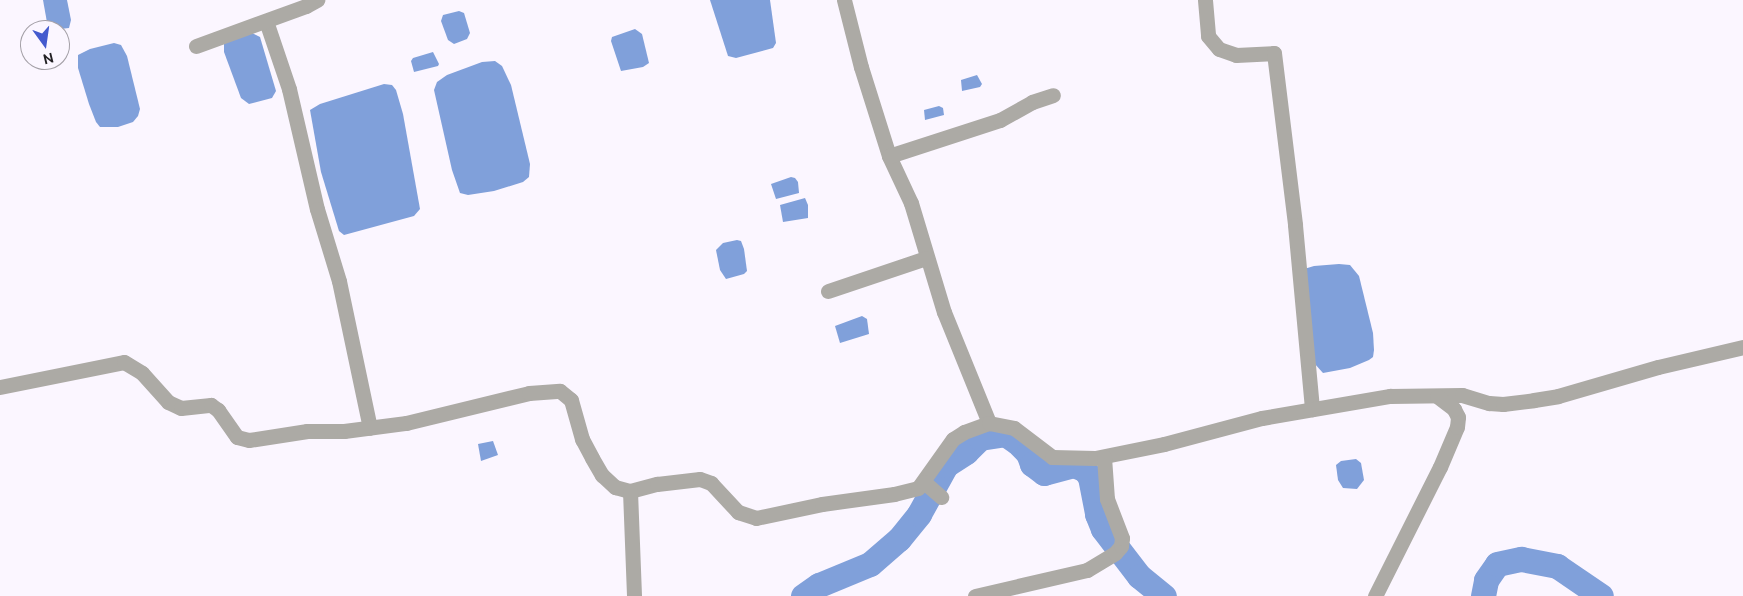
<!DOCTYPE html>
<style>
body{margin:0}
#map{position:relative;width:1743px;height:596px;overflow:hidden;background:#fbf6ff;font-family:Ubuntu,sans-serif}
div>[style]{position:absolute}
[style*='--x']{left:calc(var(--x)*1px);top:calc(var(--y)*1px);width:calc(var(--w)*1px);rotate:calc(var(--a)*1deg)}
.water>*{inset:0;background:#80a0da}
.river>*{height:25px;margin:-12.5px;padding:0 12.5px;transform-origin:12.5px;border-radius:12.5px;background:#80a0da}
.minor>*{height:15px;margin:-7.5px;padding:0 7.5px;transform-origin:7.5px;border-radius:7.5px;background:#acaaa5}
span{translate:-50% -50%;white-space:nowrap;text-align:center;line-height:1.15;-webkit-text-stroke:4.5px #fbf6ff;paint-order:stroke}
.north{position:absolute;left:20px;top:20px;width:50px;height:50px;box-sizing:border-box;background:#fbf6ff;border:1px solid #a4a0a7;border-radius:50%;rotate:166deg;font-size:14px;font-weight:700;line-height:20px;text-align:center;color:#222024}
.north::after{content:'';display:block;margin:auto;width:18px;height:22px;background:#445ace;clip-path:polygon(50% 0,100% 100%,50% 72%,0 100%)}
</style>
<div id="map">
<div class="water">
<div style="clip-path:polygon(43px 0,67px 0,71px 20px,69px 28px,51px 30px,48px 28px)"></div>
<div style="clip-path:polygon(710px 0,770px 0,776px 43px,773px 48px,736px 58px,728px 56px)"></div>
<div style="clip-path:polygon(459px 11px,464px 13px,470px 33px,467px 39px,454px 44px,448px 40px,441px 21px,443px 15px)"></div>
<div style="clip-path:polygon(635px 29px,642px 34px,649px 63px,643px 67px,621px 71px,611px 41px,612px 37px)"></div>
<div style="clip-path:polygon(252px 33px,260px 37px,276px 91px,272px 98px,249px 104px,241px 98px,224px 52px,224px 44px,229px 39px)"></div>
<div style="clip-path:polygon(114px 43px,121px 45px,127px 56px,140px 109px,138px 116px,133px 122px,118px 127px,100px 127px,96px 122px,89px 104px,78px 68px,78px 55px,90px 49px)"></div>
<div style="clip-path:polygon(433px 52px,439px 64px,438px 66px,414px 72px,411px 61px,413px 58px)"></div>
<div style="clip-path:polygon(495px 61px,502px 66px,511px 85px,530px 164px,529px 177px,523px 182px,494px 191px,468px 195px,460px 193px,452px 170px,434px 90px,437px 82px,447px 75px,482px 62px)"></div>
<div style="clip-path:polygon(977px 75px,982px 84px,980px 87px,962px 91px,961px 80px)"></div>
<div style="clip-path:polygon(384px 84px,392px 85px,396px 90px,403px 114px,420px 209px,414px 216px,344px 235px,339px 231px,321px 172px,310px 110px,320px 104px)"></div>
<div style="clip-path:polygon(939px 106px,943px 108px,944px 115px,925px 120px,924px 110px)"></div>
<div style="clip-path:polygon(791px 177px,795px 178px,798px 182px,799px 193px,776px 199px,771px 184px)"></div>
<div style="clip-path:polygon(805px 198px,808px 205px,808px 218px,783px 222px,780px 205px)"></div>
<div style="clip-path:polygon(737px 240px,741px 241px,744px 249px,747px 271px,744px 274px,726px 279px,720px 270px,716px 250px,723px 243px)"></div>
<div style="clip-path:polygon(1339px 264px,1350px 265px,1359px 276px,1373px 333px,1374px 350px,1373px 357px,1369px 360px,1350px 368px,1323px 373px,1314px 363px,1304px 269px,1314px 266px)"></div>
<div style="clip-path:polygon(862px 316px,867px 319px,869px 334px,840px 343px,835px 326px)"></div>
<div style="clip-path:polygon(493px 441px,498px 455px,481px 461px,478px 444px)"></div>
<div style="clip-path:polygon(1356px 459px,1361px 463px,1364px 480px,1357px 489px,1343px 488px,1338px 480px,1336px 465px,1341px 461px)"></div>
</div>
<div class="river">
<div style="--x:803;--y:596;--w:19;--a:-35"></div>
<div style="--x:819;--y:585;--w:55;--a:-22.4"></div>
<div style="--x:870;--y:564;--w:38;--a:-41"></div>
<div style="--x:899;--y:539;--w:32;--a:-51"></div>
<div style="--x:919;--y:514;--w:56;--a:-61.1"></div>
<div style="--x:946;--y:465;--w:24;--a:-33"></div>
<div style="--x:966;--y:452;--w:20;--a:-45"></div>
<div style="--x:980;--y:438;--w:25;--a:-9"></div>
<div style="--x:1005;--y:434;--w:14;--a:34"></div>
<div style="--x:1017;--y:442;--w:16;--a:45"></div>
<div style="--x:1028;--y:453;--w:12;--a:70"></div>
<div style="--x:1032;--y:464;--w:15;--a:37"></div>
<div style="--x:1044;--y:473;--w:31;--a:-15"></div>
<div style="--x:1074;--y:465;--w:12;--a:24"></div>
<div style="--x:1085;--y:470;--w:9;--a:54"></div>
<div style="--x:1090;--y:477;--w:38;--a:79"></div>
<div style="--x:1097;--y:514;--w:16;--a:68"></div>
<div style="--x:1103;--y:529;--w:59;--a:52.5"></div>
<div style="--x:1139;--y:576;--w:32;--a:39"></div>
<div style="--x:1483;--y:596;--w:16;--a:-79"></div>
<div style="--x:1486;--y:580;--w:19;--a:-55"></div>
<div style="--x:1497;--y:564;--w:25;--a:-12"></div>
<div style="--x:1521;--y:559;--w:37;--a:11"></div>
<div style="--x:1557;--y:566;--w:53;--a:34.3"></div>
</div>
<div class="minor">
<div style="--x:844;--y:0;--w:69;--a:75.8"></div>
<div style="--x:861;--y:67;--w:93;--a:72.5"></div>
<div style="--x:889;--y:156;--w:52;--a:64.9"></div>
<div style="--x:911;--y:203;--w:114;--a:73.2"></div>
<div style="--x:944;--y:312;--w:120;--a:67.9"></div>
<div style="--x:1205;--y:0;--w:36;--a:85"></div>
<div style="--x:1208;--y:36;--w:17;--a:50"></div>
<div style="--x:1219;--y:49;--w:18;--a:19"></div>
<div style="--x:1236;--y:55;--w:38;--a:-3"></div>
<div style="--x:1274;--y:53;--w:173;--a:83"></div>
<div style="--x:1295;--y:225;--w:185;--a:84.7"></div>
<div style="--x:266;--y:21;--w:72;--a:71.3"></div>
<div style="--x:289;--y:89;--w:123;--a:76.9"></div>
<div style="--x:317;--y:209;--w:75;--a:73"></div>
<div style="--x:339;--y:281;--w:150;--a:78.1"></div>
<div style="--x:196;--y:46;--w:117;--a:-20"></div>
<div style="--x:306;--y:6;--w:13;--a:-29"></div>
<div style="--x:889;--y:156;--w:117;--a:-18"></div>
<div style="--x:1000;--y:120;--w:37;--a:-29"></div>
<div style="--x:1032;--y:102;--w:22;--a:-18"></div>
<div style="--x:828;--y:291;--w:103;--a:-18.6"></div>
<div style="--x:0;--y:387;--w:126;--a:-11.4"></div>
<div style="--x:124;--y:362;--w:21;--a:31"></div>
<div style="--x:142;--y:373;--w:39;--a:48"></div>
<div style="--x:168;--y:402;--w:14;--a:25"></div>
<div style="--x:181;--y:408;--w:30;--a:-6"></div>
<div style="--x:211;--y:405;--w:9;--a:36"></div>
<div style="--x:218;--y:410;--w:33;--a:55"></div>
<div style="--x:237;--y:437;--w:12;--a:14"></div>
<div style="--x:249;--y:440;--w:59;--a:-8.8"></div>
<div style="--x:307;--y:431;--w:37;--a:0"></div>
<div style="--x:344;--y:431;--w:63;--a:-7.4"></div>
<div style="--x:406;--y:423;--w:127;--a:-13.7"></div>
<div style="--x:529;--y:393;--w:31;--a:-4"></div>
<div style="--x:560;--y:391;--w:14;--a:39"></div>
<div style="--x:571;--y:400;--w:41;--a:74.2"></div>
<div style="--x:582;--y:439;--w:21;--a:62"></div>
<div style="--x:592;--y:458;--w:20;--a:60"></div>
<div style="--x:602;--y:475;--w:18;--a:43"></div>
<div style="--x:615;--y:487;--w:16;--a:15"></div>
<div style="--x:630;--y:491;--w:28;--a:-15"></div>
<div style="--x:657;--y:484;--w:43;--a:-6.6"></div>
<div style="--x:700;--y:479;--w:12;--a:20"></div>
<div style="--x:711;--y:483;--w:40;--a:47"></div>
<div style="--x:738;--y:512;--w:19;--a:18"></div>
<div style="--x:756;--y:518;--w:67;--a:-12"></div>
<div style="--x:822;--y:504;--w:73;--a:-7.9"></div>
<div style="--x:894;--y:494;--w:25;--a:-14"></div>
<div style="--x:918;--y:488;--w:60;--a:-54.5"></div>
<div style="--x:953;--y:439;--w:13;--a:-32"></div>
<div style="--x:964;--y:432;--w:27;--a:-20"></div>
<div style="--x:989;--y:423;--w:25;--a:11"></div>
<div style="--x:1014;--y:428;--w:48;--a:37.3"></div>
<div style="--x:1052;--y:457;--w:43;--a:1.3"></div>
<div style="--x:1095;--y:458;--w:70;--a:-11.5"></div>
<div style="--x:1164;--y:444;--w:101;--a:-14.9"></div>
<div style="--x:1262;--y:418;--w:130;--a:-9.8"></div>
<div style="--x:1390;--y:396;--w:72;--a:-0.8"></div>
<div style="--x:1462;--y:395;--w:28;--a:17"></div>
<div style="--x:1489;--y:403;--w:14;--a:4"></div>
<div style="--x:1503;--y:404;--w:31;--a:-7"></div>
<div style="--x:1534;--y:400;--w:24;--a:-9"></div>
<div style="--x:1558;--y:396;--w:104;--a:-16.2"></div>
<div style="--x:1658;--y:367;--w:87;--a:-13.2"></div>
<div style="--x:924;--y:482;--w:23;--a:41"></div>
<div style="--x:630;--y:491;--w:105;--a:87.8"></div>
<div style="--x:975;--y:596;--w:115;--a:-13.1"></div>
<div style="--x:1087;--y:570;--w:33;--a:-31"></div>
<div style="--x:1115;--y:553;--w:9;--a:-49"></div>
<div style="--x:1121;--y:546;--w:8;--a:-83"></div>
<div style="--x:1122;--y:538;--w:42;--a:-111"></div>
<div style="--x:1107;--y:499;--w:42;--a:-94.1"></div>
<div style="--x:1375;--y:596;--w:144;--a:-63.3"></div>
<div style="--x:1440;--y:467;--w:43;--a:-67"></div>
<div style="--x:1457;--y:427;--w:10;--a:-84"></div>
<div style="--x:1458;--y:417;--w:9;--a:-117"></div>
<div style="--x:1454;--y:409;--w:21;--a:-143"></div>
</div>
<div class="north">N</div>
</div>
